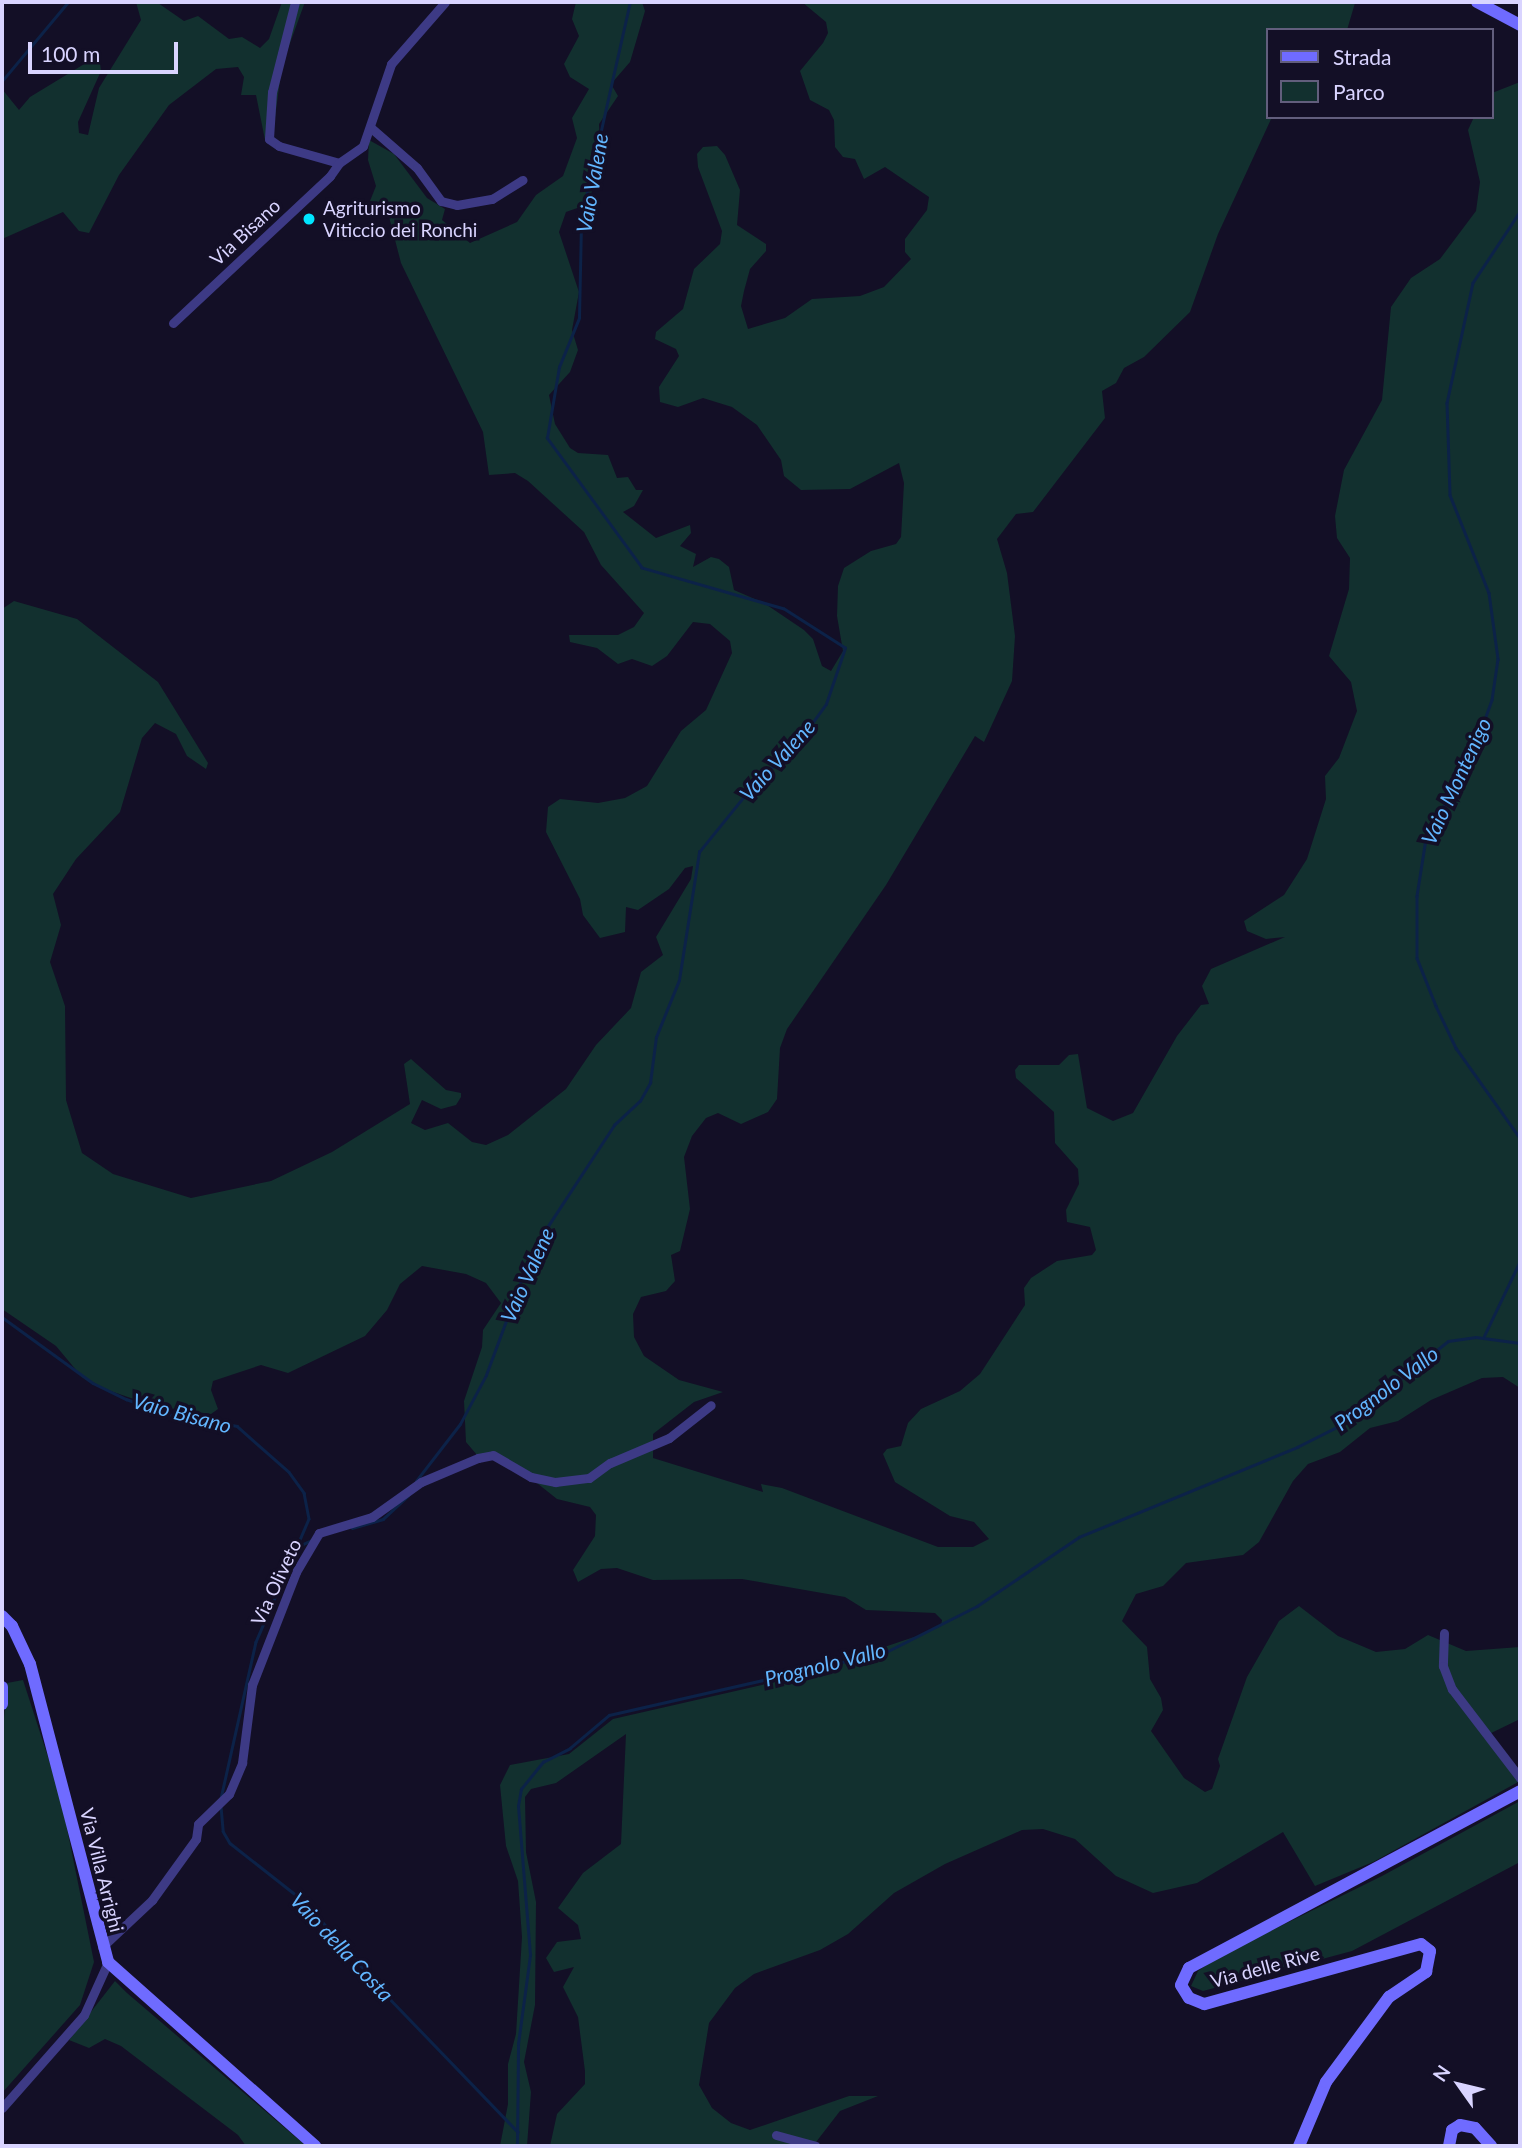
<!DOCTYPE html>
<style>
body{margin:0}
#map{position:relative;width:1522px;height:2148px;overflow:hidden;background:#130f26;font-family:Lato,sans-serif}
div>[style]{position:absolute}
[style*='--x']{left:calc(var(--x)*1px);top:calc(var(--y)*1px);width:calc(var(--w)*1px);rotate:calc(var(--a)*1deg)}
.green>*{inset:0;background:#12302f}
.stream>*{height:2.5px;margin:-1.25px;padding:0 1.25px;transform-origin:1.25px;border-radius:1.25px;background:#0c2248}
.street>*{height:9px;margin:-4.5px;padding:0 4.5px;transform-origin:4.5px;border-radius:4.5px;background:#3d3a85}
.secondary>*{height:12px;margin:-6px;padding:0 6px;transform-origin:6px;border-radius:6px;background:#6f6bff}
.dots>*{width:19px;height:19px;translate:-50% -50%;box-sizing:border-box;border:4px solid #130f26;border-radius:50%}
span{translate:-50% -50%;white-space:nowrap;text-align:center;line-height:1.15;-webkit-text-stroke:7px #130f26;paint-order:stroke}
.poi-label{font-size:19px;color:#d9d4ff}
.left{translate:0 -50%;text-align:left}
.street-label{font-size:19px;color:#d9d4ff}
.water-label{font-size:21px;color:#62b6ff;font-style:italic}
.frame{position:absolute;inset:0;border:4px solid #d9d4ff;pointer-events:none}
.legend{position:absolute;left:1266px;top:28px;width:228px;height:91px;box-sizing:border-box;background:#130f26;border:2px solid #625e7d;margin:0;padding:9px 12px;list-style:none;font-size:21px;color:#d9d4ff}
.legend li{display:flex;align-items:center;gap:14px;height:35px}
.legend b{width:35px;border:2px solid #625e7d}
.north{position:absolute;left:1424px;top:2050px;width:70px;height:70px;-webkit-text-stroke:5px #130f26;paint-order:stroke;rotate:304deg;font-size:19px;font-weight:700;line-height:28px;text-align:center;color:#d9d4ff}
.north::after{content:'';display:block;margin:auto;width:24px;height:32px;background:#d9d4ff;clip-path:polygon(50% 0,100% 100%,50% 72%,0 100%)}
.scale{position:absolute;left:28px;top:42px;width:150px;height:32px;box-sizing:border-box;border:4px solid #d9d4ff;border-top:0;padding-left:9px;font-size:21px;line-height:24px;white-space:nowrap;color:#d9d4ff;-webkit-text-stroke:5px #130f26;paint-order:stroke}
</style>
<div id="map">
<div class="green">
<div style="clip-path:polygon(136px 2px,158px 3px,184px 21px,198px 16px,229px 39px,242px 37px,260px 48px,269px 39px,282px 2px,305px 2px,282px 65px,273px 133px,265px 140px,256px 95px,241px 95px,244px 77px,238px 67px,216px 69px,169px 105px,119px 175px,89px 233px,79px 231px,63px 212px,2px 239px,2px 89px,19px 110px,30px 97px,99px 55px,101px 71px,78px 122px,79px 133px,88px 135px,99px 88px,141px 20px)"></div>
<div style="clip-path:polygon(576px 2px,642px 2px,645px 11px,630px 62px,611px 84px,618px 96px,599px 124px,600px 149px,592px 162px,595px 179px,591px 195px,583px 206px,566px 212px,559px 232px,579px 292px,572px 330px,578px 350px,570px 372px,549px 395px,555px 424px,570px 448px,578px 453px,608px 455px,617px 478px,628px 477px,636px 490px,643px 490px,634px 506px,623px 512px,656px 538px,690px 525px,691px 533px,680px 546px,696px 554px,693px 567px,711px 557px,719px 559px,729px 567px,734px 590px,764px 603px,804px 630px,813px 639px,822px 666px,831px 671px,843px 651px,837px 616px,838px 586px,844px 568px,871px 551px,896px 544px,901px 537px,904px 483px,899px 463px,850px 489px,801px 490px,784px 476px,781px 460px,757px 425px,732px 407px,703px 398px,678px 407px,660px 402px,659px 387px,679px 356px,676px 349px,655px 339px,656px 332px,683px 309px,694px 269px,720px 244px,722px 231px,698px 167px,697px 154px,703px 147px,717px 146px,725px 155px,740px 190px,737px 225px,766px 244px,766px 251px,750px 269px,744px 291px,741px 306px,748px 329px,785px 318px,812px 299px,860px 296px,884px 287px,911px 259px,905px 252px,905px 239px,927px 210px,929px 197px,885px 167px,864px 179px,855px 159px,843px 157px,835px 147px,834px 120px,829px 110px,810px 100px,800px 71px,823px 43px,828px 33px,826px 22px,802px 2px,1355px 3px,1347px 30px,1268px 30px,1272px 117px,1218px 234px,1190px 312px,1144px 357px,1124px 368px,1116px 383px,1102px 391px,1105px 418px,1033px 512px,1016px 514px,997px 539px,1007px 573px,1015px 636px,1012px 681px,984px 742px,975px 736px,886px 885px,787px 1029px,780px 1048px,777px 1099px,768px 1112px,741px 1124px,718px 1113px,706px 1118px,692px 1136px,684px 1157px,690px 1209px,680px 1251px,671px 1255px,675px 1281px,666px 1291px,641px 1297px,633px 1314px,634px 1337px,644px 1356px,679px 1380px,723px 1392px,694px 1402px,653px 1434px,653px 1458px,763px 1492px,761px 1484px,782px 1488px,938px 1547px,973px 1547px,989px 1539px,974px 1522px,950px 1516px,895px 1482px,883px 1454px,887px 1449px,901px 1446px,908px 1423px,921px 1409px,960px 1391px,980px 1374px,1025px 1305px,1024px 1288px,1031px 1278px,1057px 1261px,1092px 1255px,1096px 1250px,1090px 1227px,1067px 1222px,1066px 1210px,1079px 1184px,1078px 1169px,1055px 1143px,1054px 1112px,1016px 1078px,1015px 1070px,1019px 1065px,1059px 1065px,1069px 1055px,1078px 1054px,1087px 1108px,1113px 1121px,1133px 1113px,1177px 1036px,1201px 1005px,1209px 1004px,1202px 986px,1211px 969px,1285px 937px,1266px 939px,1247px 931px,1244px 921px,1284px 895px,1307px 859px,1326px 799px,1325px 776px,1339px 758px,1357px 711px,1351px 682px,1329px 656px,1349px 589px,1350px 558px,1337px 538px,1335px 516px,1344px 470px,1382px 400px,1391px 307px,1411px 278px,1440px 259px,1476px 211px,1480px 182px,1468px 130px,1474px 117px,1492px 117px,1492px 93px,1520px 82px,1520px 1388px,1503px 1377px,1482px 1378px,1431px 1400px,1398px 1421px,1370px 1428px,1340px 1452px,1308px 1464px,1293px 1481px,1259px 1542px,1243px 1555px,1186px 1563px,1163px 1586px,1136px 1594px,1122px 1621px,1147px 1647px,1150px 1679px,1161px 1698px,1163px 1710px,1151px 1731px,1184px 1778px,1205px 1792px,1212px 1789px,1220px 1766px,1218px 1759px,1247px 1677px,1279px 1621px,1299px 1606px,1338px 1636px,1376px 1652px,1405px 1649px,1428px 1635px,1466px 1651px,1520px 1647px,1520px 1719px,1483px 1737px,1520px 1774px,1520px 1781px,1373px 1862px,1315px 1886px,1283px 1832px,1197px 1883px,1153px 1893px,1116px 1876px,1075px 1839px,1043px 1829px,1022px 1830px,945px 1864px,894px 1893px,848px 1934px,820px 1950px,754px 1974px,735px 1988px,709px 2023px,699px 2085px,712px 2108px,731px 2123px,750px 2130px,849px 2096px,878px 2096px,840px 2111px,813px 2146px,550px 2146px,557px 2114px,585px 2084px,585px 2071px,578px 2017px,563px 1987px,574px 1967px,554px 1972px,546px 1958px,557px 1942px,581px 1939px,578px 1925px,558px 1908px,583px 1873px,621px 1844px,626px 1734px,556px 1783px,531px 1789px,525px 1797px,526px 1852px,536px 1902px,535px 2005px,524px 2062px,531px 2092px,527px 2146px,500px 2146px,508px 2104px,508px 2064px,516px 2034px,522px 1937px,518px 1881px,506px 1846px,500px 1785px,510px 1765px,569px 1754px,613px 1719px,792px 1678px,923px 1634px,941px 1626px,942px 1620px,935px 1613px,866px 1610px,845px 1597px,742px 1579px,653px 1580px,617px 1568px,601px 1569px,578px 1582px,573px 1570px,595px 1536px,596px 1515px,590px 1507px,557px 1499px,513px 1464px,477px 1455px,466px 1442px,464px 1401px,482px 1347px,483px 1330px,501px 1303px,486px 1283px,466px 1274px,422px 1266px,400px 1284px,387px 1310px,365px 1336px,288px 1373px,261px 1365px,213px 1381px,211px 1390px,218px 1409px,211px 1414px,154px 1406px,96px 1386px,82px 1377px,56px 1346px,2px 1309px,2px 609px,14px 601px,77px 619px,158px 682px,208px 763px,206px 769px,187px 756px,176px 734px,155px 723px,142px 738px,120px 812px,76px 859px,53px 894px,61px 925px,50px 962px,65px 1006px,66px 1100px,82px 1153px,113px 1174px,191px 1198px,271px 1181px,332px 1152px,410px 1104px,404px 1064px,411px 1059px,446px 1090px,461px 1093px,461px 1097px,456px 1105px,441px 1109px,422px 1100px,411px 1123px,425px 1130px,448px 1123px,472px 1142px,486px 1145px,508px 1135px,566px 1089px,596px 1045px,631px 1008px,641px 972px,663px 955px,656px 937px,691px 879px,693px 866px,685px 868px,669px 889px,638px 910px,626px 907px,625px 932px,600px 938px,583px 915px,580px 899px,546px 832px,548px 807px,560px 799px,598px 803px,625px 798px,647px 786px,681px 731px,706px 710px,732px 653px,730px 641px,710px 624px,693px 622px,667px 656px,652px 666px,632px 659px,618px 664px,597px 648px,570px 642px,569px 635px,618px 635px,634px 627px,644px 613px,601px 565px,584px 532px,528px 481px,515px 473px,489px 475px,483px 432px,401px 263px,386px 205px,370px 201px,376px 186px,368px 160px,369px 140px,394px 154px,427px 198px,445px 209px,442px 220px,470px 243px,517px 222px,536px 195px,563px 176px,577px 138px,572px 118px,589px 89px,570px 77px,564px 64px,579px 36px,572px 19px)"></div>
<div style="clip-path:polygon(23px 1680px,60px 1794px,94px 1962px,80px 2005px,2px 2093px,2px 1741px,7px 1683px)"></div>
<div style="clip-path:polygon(1520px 1801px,1520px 1862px,1352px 1951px,1203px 1991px,1191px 1986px,1198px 1971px,1216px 1958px,1382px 1876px)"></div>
<div style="clip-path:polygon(115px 1981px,127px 1993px,306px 2146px,246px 2146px,238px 2135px,121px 2046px,105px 2039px,89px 2048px,69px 2040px)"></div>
</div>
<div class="stream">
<div style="--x:2;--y:81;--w:103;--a:-50.1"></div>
<div style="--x:1520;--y:212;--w:85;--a:123.5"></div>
<div style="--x:1473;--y:283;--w:123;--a:102.2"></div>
<div style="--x:1447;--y:403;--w:92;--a:88.1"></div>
<div style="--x:1450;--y:495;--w:105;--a:68.3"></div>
<div style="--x:1489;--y:593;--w:67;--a:82.2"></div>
<div style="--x:1498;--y:659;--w:41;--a:98.3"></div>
<div style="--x:1492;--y:700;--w:62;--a:109.9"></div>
<div style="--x:1471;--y:758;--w:93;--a:119.1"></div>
<div style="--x:1426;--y:839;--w:58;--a:99"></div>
<div style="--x:1417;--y:896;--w:62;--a:90"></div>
<div style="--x:1417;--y:958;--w:52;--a:68.4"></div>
<div style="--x:1436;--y:1006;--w:47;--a:64.5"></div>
<div style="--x:1456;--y:1048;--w:110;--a:54.6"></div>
<div style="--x:2;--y:1317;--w:112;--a:36"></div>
<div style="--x:93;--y:1383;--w:37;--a:26"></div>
<div style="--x:126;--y:1399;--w:49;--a:19.2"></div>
<div style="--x:172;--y:1415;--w:66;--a:9.6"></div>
<div style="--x:237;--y:1426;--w:69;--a:41.5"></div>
<div style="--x:289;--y:1472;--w:26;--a:54"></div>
<div style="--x:304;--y:1493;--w:26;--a:79"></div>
<div style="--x:309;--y:1519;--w:134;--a:113.3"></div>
<div style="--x:256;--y:1642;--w:161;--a:102.6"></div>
<div style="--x:1484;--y:1336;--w:83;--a:-64.4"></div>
<div style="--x:416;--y:1481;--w:72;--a:-52.3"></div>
<div style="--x:460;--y:1424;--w:55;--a:-62"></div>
<div style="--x:486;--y:1375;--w:110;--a:-69.7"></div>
<div style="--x:524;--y:1272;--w:52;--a:-62.4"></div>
<div style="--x:548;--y:1226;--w:121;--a:-56.8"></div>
<div style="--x:614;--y:1125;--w:35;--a:-43"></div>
<div style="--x:640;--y:1101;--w:21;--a:-61"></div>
<div style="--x:650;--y:1083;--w:46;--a:-82.6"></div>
<div style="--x:656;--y:1037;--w:61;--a:-68"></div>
<div style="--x:679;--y:980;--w:130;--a:-81.1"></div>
<div style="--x:699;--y:852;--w:87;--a:-51"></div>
<div style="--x:754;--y:784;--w:59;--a:-42.9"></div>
<div style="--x:797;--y:744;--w:49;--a:-54.1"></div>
<div style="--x:826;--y:704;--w:59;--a:-71.3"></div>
<div style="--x:845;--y:648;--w:72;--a:-147.4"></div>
<div style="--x:784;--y:609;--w:148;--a:-163.9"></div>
<div style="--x:642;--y:568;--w:161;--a:-126.2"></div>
<div style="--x:547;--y:438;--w:72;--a:-80.4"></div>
<div style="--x:559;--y:367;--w:53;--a:-67.8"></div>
<div style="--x:579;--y:318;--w:99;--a:-88.8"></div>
<div style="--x:581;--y:219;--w:222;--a:-77.3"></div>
<div style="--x:352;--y:1528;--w:32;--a:-16"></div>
<div style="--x:383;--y:1519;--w:34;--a:-43"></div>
<div style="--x:299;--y:1546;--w:14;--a:-25"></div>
<div style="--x:221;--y:1806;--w:25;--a:85"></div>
<div style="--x:223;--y:1831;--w:14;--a:60"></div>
<div style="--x:230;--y:1843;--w:95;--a:38.2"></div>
<div style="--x:305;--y:1902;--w:130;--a:48.7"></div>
<div style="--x:391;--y:2000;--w:183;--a:46.1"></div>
<div style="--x:517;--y:2146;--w:102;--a:-89.4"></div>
<div style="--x:518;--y:2044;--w:90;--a:-82.3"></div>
<div style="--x:530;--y:1955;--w:149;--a:-94.6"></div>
<div style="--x:518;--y:1806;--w:17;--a:-80"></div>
<div style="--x:521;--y:1789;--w:35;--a:-51"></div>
<div style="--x:543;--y:1762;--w:30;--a:-27"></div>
<div style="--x:570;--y:1748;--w:51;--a:-40.2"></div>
<div style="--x:609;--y:1715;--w:284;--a:-12.8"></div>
<div style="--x:886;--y:1652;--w:102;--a:-26.8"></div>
<div style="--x:977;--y:1606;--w:123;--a:-34.1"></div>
<div style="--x:1079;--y:1537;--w:236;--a:-22.4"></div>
<div style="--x:1297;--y:1447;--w:56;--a:-26.6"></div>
<div style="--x:1347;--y:1422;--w:129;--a:-38.7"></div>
<div style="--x:1448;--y:1341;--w:28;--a:-8"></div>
<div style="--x:1476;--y:1337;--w:44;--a:7.8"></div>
</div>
<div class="street">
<div style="--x:295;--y:2;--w:93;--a:104.3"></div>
<div style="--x:272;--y:92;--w:47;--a:93.7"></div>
<div style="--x:269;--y:139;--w:12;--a:35"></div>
<div style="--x:279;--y:146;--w:62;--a:15.8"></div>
<div style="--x:339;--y:163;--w:29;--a:-35"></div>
<div style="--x:363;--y:146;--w:87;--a:-71.1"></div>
<div style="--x:391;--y:64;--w:82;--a:-48.9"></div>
<div style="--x:370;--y:127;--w:62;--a:41.1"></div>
<div style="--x:417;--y:168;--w:41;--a:54"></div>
<div style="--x:441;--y:201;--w:16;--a:14"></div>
<div style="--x:457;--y:205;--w:36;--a:-10"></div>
<div style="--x:492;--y:199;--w:36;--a:-32"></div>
<div style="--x:173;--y:323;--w:215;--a:-43.1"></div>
<div style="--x:330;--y:176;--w:16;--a:-55"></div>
<div style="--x:1444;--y:1633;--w:33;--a:92"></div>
<div style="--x:1443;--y:1666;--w:25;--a:69"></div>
<div style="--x:1452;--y:1689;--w:112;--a:52.6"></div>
<div style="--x:102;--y:1947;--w:69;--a:-43.2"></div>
<div style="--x:152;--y:1900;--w:75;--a:-54.2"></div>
<div style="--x:196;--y:1839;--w:15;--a:-82"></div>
<div style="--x:198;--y:1824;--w:43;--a:-44.1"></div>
<div style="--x:229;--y:1794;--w:34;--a:-67"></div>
<div style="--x:242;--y:1763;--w:79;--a:-82.7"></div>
<div style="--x:252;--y:1685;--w:121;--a:-68.7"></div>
<div style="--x:296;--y:1572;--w:45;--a:-59.5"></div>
<div style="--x:319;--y:1533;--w:55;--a:-16.8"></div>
<div style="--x:372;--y:1517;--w:60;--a:-35.5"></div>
<div style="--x:421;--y:1482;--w:62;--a:-22.8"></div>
<div style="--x:478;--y:1458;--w:15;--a:-11"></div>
<div style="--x:493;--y:1455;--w:44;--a:30.1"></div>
<div style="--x:531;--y:1477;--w:25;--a:12"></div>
<div style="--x:555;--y:1482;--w:34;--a:-7"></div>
<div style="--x:589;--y:1478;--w:26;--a:-36"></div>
<div style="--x:610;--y:1463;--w:64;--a:-23"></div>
<div style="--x:669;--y:1438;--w:53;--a:-38.2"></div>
<div style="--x:2;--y:2108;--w:124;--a:-48.6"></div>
<div style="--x:84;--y:2015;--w:58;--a:-65.6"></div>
<div style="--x:776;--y:2135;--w:41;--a:15.4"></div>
</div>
<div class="secondary">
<div style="--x:1477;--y:2;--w:49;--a:28.1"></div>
<div style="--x:2;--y:1616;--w:14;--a:45"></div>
<div style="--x:12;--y:1626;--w:42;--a:64.7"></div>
<div style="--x:30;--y:1664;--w:308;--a:75.3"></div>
<div style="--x:108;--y:1962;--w:277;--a:41.6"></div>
<div style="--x:2;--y:1687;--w:17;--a:90"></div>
<div style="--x:1299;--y:2146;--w:69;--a:-67.1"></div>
<div style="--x:1326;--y:2082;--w:106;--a:-53.5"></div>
<div style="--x:1389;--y:1997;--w:45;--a:-34"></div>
<div style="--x:1426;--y:1972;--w:21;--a:-79"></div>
<div style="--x:1430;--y:1951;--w:11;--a:-142"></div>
<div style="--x:1421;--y:1944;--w:225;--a:164.5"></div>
<div style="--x:1204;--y:2004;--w:16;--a:-158"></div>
<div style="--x:1189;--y:1998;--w:15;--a:-122"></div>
<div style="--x:1181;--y:1985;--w:19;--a:-65"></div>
<div style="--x:1189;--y:1968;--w:375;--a:-28.1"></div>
<div style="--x:1449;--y:2146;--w:16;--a:-79"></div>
<div style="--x:1452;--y:2130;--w:9;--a:-32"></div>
<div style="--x:1460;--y:2125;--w:15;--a:11"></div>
<div style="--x:1475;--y:2128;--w:24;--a:48"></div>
</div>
<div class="dots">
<div style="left:309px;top:219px;background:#00e5ff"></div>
</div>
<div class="poi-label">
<span class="left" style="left:323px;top:219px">Agriturismo<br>Viticcio dei Ronchi</span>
</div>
<div class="street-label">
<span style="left:245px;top:232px;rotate:-43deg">Via Bisano</span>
<span style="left:276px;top:1582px;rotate:-65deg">Via Oliveto</span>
<span style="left:102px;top:1870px;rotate:76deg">Via Villa Arrighi</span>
<span style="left:1265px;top:1967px;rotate:-15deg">Via delle Rive</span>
</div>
<div class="water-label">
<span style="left:592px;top:183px;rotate:-80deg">Vaio Valene</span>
<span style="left:777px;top:760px;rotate:-48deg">Vaio Valene</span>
<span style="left:1456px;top:781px;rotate:-65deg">Vaio Montenigo</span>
<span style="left:527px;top:1275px;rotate:-66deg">Vaio Valene</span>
<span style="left:1386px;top:1388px;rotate:-37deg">Prognolo Vallo</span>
<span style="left:182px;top:1413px;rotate:15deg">Vaio Bisano</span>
<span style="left:825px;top:1664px;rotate:-14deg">Prognolo Vallo</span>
<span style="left:342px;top:1947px;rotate:47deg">Vaio della Costa</span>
</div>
<div class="frame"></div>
<ul class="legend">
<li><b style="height:9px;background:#6f6bff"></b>Strada</li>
<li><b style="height:19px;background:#12302f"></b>Parco</li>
</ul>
<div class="north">N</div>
<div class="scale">100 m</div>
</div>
